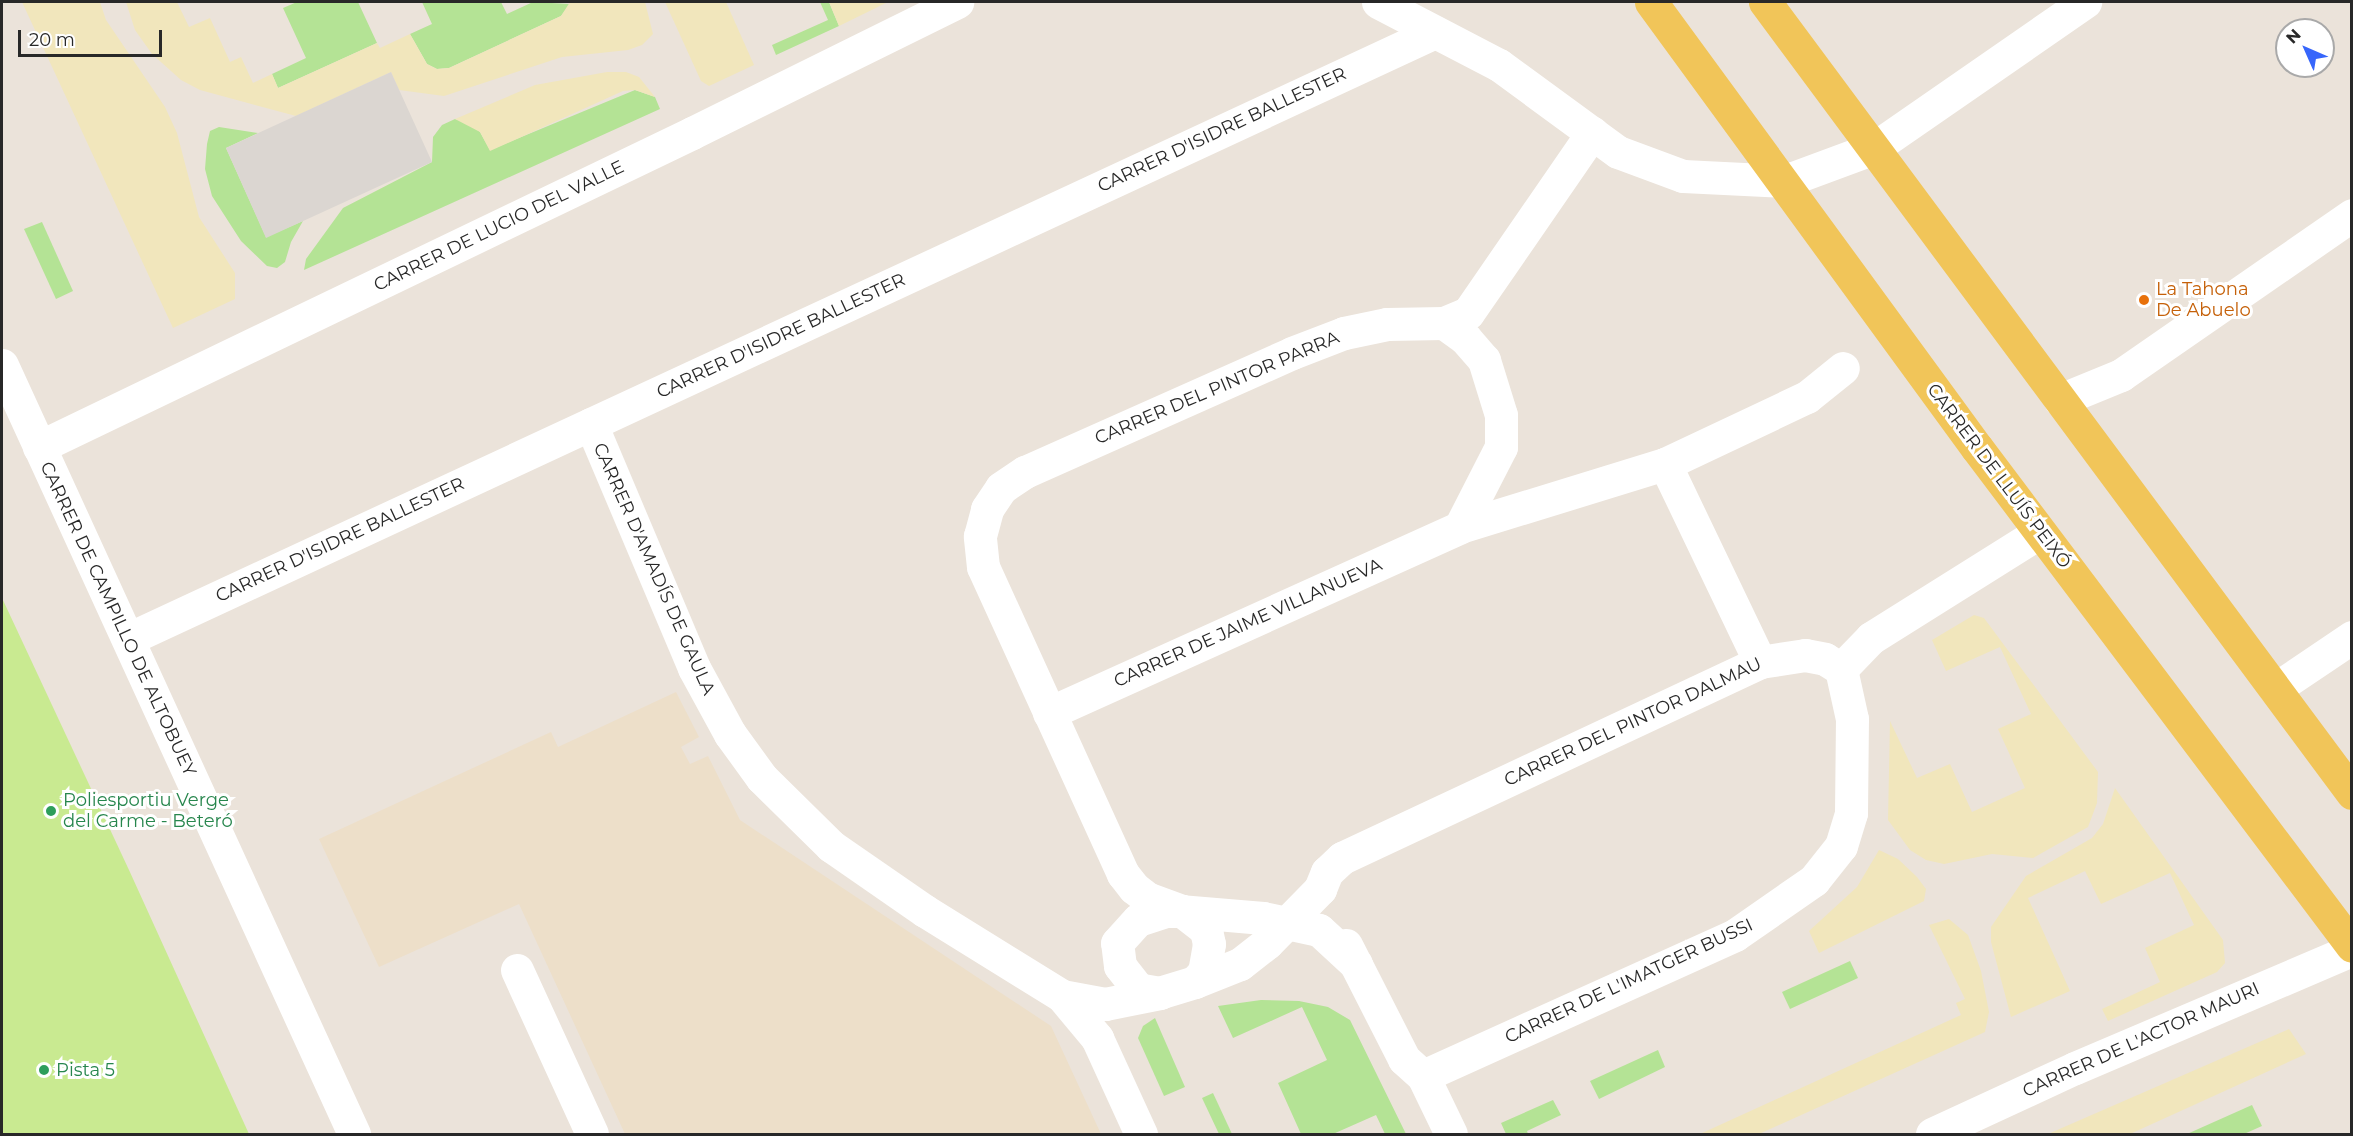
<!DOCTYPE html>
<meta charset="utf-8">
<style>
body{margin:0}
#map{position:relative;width:2353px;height:1136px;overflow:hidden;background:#ebe3da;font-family:Montserrat,sans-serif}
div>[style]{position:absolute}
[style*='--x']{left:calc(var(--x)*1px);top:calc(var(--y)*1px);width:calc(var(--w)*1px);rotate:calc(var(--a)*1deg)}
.education>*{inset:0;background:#eddfc9}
.green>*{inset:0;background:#b4e395}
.sand>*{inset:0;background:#f1e6bc}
.pitch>*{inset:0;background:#c9ea91}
.plaza>*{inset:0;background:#dbd6d1}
.pedestrian>*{height:33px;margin:-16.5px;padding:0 16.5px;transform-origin:16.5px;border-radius:16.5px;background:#fff}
.minor>*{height:33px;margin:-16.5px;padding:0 16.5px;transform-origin:16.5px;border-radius:16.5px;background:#fff}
.primary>*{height:33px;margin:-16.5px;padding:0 16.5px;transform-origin:16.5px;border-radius:16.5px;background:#f1c559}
.dots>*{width:16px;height:16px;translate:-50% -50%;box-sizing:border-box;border:3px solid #fff;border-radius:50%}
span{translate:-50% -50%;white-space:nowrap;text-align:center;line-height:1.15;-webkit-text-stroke:6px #fff;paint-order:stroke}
.street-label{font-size:18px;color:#282828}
.food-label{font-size:18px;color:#c56008}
.left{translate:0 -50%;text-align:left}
.leisure-label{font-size:18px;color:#27864d}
.frame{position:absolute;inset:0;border:3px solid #282828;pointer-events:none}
.north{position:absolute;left:2275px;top:18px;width:60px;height:60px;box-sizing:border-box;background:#fff;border:2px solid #a9a9a9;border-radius:50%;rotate:315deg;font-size:16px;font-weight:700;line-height:24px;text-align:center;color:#282828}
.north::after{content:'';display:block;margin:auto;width:21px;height:27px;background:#3766fb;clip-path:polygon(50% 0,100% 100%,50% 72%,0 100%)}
.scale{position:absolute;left:18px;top:30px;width:144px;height:27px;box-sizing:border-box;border:3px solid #282828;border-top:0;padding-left:8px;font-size:18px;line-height:21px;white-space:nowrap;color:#282828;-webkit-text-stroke:4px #fff;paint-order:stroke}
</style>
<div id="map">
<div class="education">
<div style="clip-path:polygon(676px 692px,699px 737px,681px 747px,690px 764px,708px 756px,740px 820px,1051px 1026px,1101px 1134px,625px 1134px,519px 904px,379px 967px,319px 839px,551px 732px,558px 747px)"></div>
</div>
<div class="green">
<div style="clip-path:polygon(297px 2px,358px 2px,377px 43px,278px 88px,272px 74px,306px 58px,283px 8px)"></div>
<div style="clip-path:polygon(422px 2px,501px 2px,507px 14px,533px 2px,570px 4px,561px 16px,449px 68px,437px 69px,427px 64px,410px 34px,432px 24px)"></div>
<div style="clip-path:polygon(820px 2px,829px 2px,839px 26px,776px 55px,772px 45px,828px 20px)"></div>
<div style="clip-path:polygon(635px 90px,655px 97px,660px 109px,304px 270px,306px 259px,343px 208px,432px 162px,433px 137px,442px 125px,455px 119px,469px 123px,480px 132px,490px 150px)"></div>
<div style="clip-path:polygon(219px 127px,258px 133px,226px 148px,266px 237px,303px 221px,291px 242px,285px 262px,277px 268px,267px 266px,241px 241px,212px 196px,205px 169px,207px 144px,210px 131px)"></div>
<div style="clip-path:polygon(42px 222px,73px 291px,56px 299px,24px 229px)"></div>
<div style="clip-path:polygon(1850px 961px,1858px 978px,1790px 1009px,1782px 992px)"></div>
<div style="clip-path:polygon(1261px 1000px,1299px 1001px,1328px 1007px,1350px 1020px,1406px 1134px,1385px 1134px,1376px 1115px,1333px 1134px,1301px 1134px,1278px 1083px,1327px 1060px,1302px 1007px,1233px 1038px,1218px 1006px)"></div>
<div style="clip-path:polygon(1155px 1018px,1185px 1087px,1164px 1096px,1138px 1038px,1143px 1026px)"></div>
<div style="clip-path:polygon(1658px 1050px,1665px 1067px,1599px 1099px,1590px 1081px)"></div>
<div style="clip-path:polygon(1213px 1093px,1232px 1134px,1219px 1134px,1202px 1098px)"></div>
<div style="clip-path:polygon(1553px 1100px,1561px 1115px,1527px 1131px,1528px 1134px,1506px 1134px,1501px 1123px)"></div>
<div style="clip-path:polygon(2252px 1105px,2262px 1126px,2244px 1134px,2187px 1134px)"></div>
</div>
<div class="sand">
<div style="clip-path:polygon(22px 2px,100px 2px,106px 20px,165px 107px,177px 133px,199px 217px,235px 273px,235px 299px,173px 328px)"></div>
<div style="clip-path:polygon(126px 2px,177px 2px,189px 27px,210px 18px,230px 62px,241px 57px,253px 83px,272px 74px,278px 88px,377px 43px,380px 48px,410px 34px,427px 64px,437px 69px,449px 68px,561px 16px,570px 2px,645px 2px,653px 34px,642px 45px,628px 50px,562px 57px,444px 96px,399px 90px,391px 72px,296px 116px,200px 90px,181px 80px,152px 54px,135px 30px)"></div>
<div style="clip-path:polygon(665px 2px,726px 2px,754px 65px,709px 86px,701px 81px)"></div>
<div style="clip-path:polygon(829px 2px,888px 2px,839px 26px)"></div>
<div style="clip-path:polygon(607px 72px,626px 72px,639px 77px,655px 97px,635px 90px,623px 91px,490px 151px,480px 132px,455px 119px,535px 85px)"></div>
<div style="clip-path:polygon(1974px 615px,1984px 618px,2098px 772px,2097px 803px,2088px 827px,2033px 858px,1992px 854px,1944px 864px,1926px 860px,1910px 850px,1888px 820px,1890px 721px,1917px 778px,1950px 764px,1972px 812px,2025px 788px,1998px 729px,2031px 714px,2000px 647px,1946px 671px,1932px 640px)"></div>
<div style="clip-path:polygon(2115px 788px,2223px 940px,2225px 963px,2217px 972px,2108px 1021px,2102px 1009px,2160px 982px,2145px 948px,2194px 925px,2170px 873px,2101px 904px,2085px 871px,2028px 898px,2070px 991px,2011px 1017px,1991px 942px,1991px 927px,2026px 876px,2092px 838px,2103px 824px)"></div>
<div style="clip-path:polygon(1879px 850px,1898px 859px,1917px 877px,1926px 889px,1924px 901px,1819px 953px,1809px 931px,1857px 887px)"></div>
<div style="clip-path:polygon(1949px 919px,1968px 935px,1981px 971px,1989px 1012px,1985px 1032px,1759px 1134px,1700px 1134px,1961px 1015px,1956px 1003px,1965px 999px,1929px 925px)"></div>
<div style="clip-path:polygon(2289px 1029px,2306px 1054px,2130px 1134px,2048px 1134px)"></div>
</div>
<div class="pitch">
<div style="clip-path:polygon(2px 598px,129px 870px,249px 1134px,2px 1134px)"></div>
</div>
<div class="plaza">
<div style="clip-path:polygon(391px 72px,432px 162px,266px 238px,226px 148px)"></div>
</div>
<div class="pedestrian">
<div style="--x:2060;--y:400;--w:66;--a:-22.3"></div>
<div style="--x:2121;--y:375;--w:281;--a:-34.7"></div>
<div style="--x:1665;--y:464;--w:220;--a:64.4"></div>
<div style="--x:1460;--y:527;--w:214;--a:-17.1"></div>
<div style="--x:1665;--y:464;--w:157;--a:-25.3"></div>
<div style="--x:1807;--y:397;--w:46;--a:-38.9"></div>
</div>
<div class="minor">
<div style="--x:1378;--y:2;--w:136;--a:27.5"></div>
<div style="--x:1499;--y:65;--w:147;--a:36.2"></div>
<div style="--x:1618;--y:152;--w:69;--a:20.3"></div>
<div style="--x:1683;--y:176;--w:102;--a:2.8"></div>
<div style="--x:1785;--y:181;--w:95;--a:-20.3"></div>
<div style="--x:1874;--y:148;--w:257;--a:-34.7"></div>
<div style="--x:2;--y:365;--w:846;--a:65.4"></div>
<div style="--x:591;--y:424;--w:265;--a:67.1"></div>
<div style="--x:694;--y:668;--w:75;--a:61.4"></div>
<div style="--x:730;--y:734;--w:54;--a:54"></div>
<div style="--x:762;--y:778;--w:97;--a:44.6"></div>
<div style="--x:831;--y:846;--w:114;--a:34.7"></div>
<div style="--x:925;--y:911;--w:161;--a:31.8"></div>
<div style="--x:1062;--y:996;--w:55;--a:50.2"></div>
<div style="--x:1097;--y:1038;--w:106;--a:65.4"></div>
<div style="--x:39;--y:447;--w:725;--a:-25.68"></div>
<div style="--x:692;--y:133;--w:296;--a:-26.3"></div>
<div style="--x:128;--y:639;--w:1441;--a:-24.91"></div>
<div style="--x:1841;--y:669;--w:43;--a:-45.9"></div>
<div style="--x:1871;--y:638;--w:199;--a:-32.1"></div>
<div style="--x:2275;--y:689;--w:93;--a:-34"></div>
<div style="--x:1049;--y:713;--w:451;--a:-24.3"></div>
<div style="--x:1460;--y:527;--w:90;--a:-62.9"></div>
<div style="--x:1501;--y:447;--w:32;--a:-90"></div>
<div style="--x:1501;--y:415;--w:58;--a:-107.2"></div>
<div style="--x:1484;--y:360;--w:28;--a:-131"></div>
<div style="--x:1466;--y:339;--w:27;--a:-144"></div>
<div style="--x:1166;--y:911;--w:16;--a:0"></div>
<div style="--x:1182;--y:911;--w:31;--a:38"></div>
<div style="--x:1206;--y:930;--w:14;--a:78"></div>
<div style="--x:1209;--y:944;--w:28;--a:100"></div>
<div style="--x:1204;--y:972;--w:13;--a:132"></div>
<div style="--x:1195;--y:982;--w:37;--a:163"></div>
<div style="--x:1160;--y:993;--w:22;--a:-170"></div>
<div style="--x:1138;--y:989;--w:29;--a:-128"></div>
<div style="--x:1120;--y:966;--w:23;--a:-97"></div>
<div style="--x:1117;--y:943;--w:31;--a:-48"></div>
<div style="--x:1138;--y:920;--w:29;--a:-18"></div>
<div style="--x:1346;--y:945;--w:128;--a:63"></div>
<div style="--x:1404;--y:1059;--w:25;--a:42"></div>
<div style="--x:1423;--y:1076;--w:64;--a:64.2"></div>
<div style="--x:1356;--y:964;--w:50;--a:-137.4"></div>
<div style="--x:1319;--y:930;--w:57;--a:-167.9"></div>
<div style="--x:1263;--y:918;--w:81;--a:-175.1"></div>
<div style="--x:1182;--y:911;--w:37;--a:-160"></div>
<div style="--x:1147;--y:898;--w:16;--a:-142"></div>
<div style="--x:1134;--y:888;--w:18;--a:-128"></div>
<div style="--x:1123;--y:874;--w:337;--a:-114.5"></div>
<div style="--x:983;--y:567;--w:31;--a:-96"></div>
<div style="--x:980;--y:536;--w:28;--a:-75"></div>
<div style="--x:987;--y:509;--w:25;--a:-56"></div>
<div style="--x:1001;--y:488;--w:29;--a:-34"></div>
<div style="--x:1025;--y:472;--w:292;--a:-24"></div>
<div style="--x:1292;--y:353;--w:56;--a:-21"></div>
<div style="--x:1344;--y:333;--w:44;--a:-11.8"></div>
<div style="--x:1387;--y:324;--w:57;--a:-1"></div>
<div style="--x:1444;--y:323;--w:26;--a:-23"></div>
<div style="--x:1468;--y:313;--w:219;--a:-55.4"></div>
<div style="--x:517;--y:970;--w:180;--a:65.4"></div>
<div style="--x:1195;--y:982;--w:48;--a:-21.8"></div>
<div style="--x:1240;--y:964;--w:34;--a:-38"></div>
<div style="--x:1267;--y:943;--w:76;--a:-45.5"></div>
<div style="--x:1320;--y:889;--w:18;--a:-68"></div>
<div style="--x:1327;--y:872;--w:21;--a:-43"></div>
<div style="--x:1342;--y:858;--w:462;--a:-25.1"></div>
<div style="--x:1760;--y:662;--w:46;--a:-8.8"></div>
<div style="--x:1805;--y:655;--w:20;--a:11"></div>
<div style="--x:1825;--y:659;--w:19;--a:32"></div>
<div style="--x:1062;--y:996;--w:44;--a:10.5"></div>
<div style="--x:1105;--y:1004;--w:56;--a:-11.3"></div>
<div style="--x:1423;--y:1076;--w:342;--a:-24.3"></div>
<div style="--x:1735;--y:935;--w:96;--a:-34.8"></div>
<div style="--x:1814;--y:880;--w:43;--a:-51.5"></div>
<div style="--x:1841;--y:846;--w:34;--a:-73"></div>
<div style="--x:1851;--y:813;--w:94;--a:-89.4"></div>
<div style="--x:1852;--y:719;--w:51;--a:-102.4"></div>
<div style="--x:1932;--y:1134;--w:157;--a:-24.8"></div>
<div style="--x:2075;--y:1068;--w:301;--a:-23.1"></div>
</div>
<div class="primary">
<div style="--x:1651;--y:2;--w:552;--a:53.84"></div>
<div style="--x:1977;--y:448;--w:623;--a:53.02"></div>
<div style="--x:1765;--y:2;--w:985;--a:53.42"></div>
</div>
<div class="dots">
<div style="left:2144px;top:300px;background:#e8710a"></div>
<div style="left:51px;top:811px;background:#2e9e5b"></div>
<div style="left:44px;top:1070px;background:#2e9e5b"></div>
</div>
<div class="street-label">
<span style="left:1222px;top:130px;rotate:-25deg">CARRER D'ISIDRE BALLESTER</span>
<span style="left:499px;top:226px;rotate:-26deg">CARRER DE LUCIO DEL VALLE</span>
<span style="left:781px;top:336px;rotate:-25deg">CARRER D'ISIDRE BALLESTER</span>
<span style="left:1217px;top:388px;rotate:-23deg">CARRER DEL PINTOR PARRA</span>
<span style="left:1999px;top:476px;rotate:53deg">CARRER DE LLUÍS PEIXÓ</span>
<span style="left:340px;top:540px;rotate:-25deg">CARRER D'ISIDRE BALLESTER</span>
<span style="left:654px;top:569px;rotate:66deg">CARRER D'AMADÍS DE GAULA</span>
<span style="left:118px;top:619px;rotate:65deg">CARRER DE CAMPILLO DE ALTOBUEY</span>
<span style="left:1248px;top:623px;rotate:-24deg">CARRER DE JAIME VILLANUEVA</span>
<span style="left:1633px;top:722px;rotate:-25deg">CARRER DEL PINTOR DALMAU</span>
<span style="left:1629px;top:981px;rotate:-25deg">CARRER DE L'IMATGER BUSSI</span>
<span style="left:2141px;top:1040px;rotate:-24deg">CARRER DE L'ACTOR MAURI</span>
</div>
<div class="food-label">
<span class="left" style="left:2156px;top:300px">La Tahona<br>De Abuelo</span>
</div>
<div class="leisure-label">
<span class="left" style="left:63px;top:811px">Poliesportiu Verge<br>del Carme - Beteró</span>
<span class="left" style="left:56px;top:1070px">Pista 5</span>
</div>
<div class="frame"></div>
<div class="north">N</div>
<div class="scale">20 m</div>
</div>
